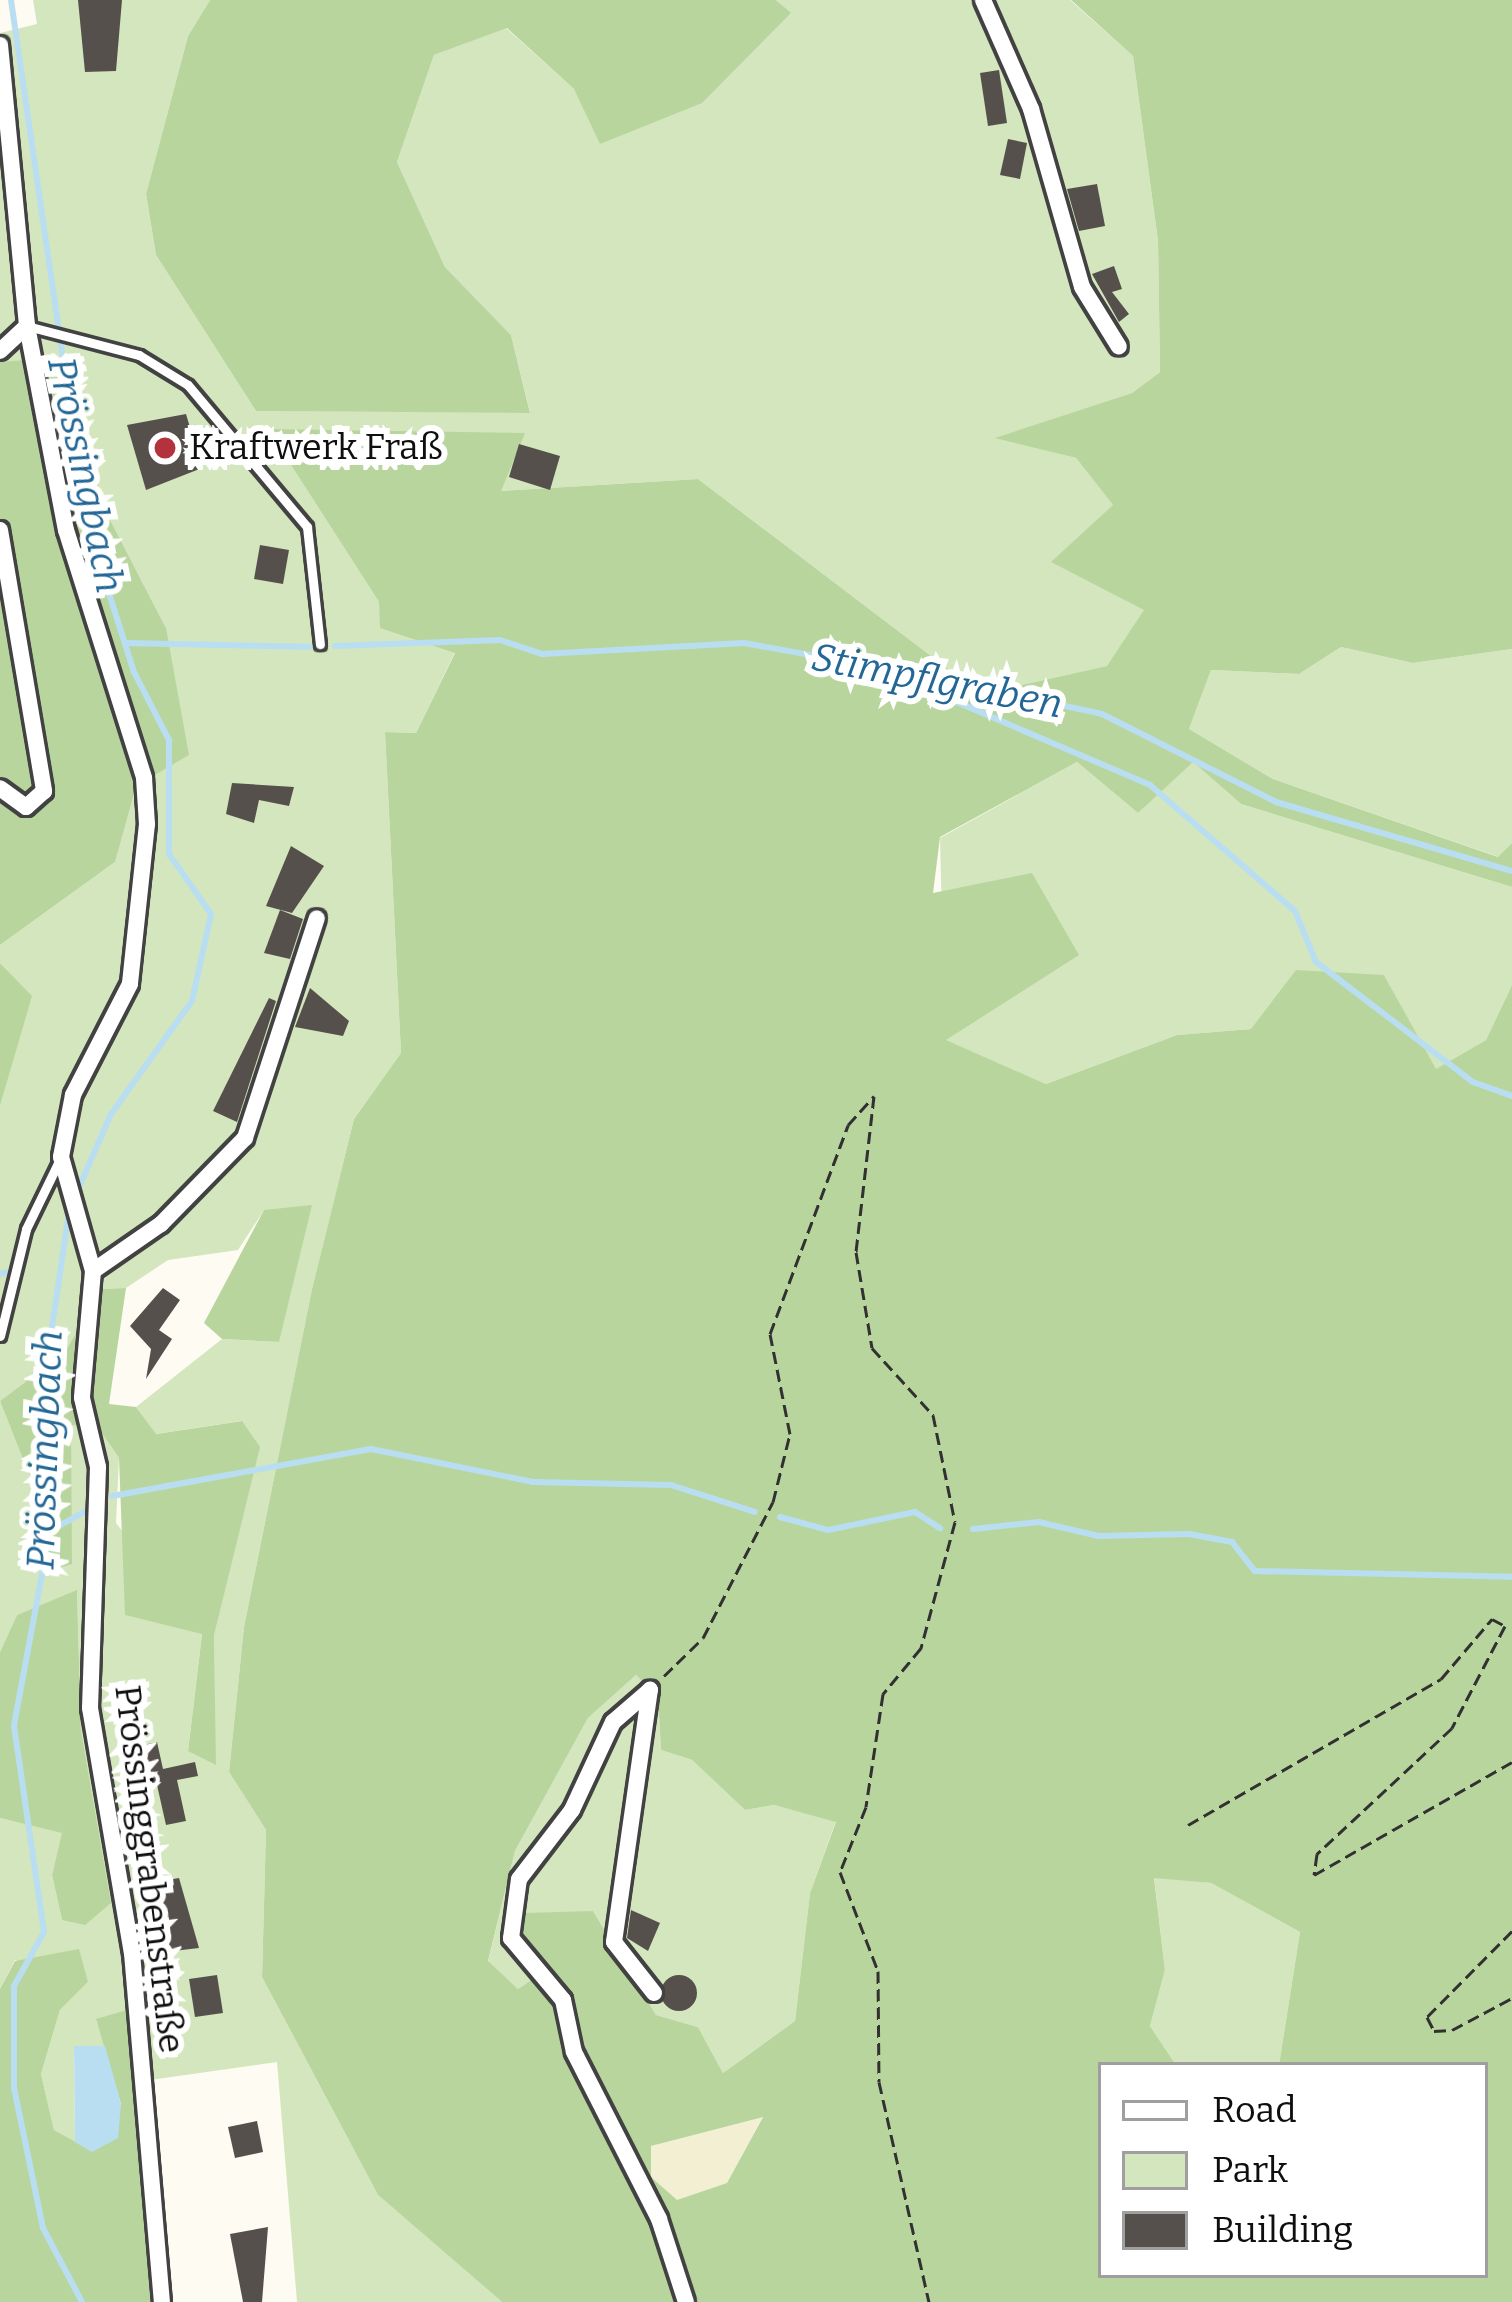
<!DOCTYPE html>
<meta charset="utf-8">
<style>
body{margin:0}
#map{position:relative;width:1512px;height:2302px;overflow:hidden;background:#fefbf2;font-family:Bitter,serif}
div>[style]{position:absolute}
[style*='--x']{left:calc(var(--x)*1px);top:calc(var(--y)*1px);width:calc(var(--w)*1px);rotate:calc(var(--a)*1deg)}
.farmland>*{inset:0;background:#f2efd3}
.green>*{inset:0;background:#d4e6bd}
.forest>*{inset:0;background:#b9d59e}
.water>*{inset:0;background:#badef1}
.stream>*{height:6px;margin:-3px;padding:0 3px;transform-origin:3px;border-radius:3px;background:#badef1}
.building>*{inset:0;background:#56504c}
.round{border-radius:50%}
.path>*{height:3px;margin-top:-1.5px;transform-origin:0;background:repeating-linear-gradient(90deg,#313131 0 12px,transparent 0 18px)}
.roads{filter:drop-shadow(3px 0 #424242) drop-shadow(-3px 0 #424242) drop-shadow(0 3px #424242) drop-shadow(0 -3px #424242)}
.lane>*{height:9px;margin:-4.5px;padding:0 4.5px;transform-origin:4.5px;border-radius:4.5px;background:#fff}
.street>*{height:16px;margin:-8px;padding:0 8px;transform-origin:8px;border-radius:8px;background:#fff}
.dots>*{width:33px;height:33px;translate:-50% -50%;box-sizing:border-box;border:6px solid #fff;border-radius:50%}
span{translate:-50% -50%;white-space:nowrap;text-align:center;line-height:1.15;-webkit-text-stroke:12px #fff;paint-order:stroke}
.poi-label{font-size:36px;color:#0f0f0f}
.left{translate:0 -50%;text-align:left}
.street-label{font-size:36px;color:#0f0f0f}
.water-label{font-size:39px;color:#226796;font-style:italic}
.legend{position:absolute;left:1098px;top:2062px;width:390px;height:216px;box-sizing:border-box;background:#fff;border:3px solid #9f9f9f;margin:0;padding:15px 21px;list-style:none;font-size:36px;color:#0f0f0f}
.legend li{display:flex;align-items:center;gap:24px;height:60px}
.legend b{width:60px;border:3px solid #9f9f9f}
</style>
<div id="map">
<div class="farmland">
<div style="clip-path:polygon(763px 2116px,727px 2183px,677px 2201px,651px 2177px,651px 2146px)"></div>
</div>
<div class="green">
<div style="clip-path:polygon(evenodd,33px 0,210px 0,188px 36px,146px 194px,156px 255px,256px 411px,530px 412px,511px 335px,445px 267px,397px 162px,434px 55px,506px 28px,574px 89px,791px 14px,776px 0,1070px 0,1133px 56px,1158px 241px,1160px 372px,1132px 393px,997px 438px,1076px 458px,1114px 506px,1145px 610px,1108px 666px,981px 694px,698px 479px,500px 491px,524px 434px,269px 430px,379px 602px,455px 652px,416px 733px,385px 732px,401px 1053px,354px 1119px,312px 1289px,244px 1627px,229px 1772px,266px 1830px,262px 1977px,378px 2195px,502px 2302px,297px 2302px,277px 2062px,136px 2082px,96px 2020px,105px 2046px,74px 2047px,75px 2142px,54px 2130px,41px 2074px,60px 2010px,88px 1982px,15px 1960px,0 1989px,0 1818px,63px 1832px,52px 1875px,62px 1920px,81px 1731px,77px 1591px,17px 1615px,0 1652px,0 1106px,31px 996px,0 963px,0 945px,115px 862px,166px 628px,107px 514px,80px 424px,80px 356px,0 362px,0 33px,37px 24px,33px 0,264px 1210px,279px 1342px,222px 1339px,136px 1407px,155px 1434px,241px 1421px,259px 1447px,214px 1636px,215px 1764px,188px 1750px,202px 1634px,116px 1523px,119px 1458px,93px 1419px,71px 1425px,27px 1552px,33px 1485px,0 1401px,65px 1352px,101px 1289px,126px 1288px,168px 1260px,238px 1250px,264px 1210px)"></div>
<div style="clip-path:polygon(1341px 647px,1413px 663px,1512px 649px,1512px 843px,1499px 857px,1273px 779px,1189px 729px,1211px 670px,1299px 674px)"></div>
<div style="clip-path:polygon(1192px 761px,1241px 804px,1512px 887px,1512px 985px,1486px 1040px,1435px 1070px,1384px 975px,1251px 1029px,1177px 1035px,1046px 1084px,945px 1040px,940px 838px,1077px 762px,1138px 813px)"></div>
<div style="clip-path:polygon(636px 1675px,658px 1698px,661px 1750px,692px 1760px,745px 1810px,774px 1805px,836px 1821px,810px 1893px,795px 2021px,723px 2073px,698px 2027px,656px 2015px,593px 1911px,549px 1920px,546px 1971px,518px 1989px,488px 1962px,515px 1851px,588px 1718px)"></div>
<div style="clip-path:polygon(1154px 1877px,1211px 1883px,1300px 1932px,1279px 2065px,1176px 2065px,1150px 2026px,1165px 1970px)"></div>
</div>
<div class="forest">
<div style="clip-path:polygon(210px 0,776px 0,791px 13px,702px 103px,600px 144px,574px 89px,507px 28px,434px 55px,397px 162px,445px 267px,511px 335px,530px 413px,256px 411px,156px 255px,146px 194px,188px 36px)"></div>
<div style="clip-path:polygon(evenodd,1071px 0,1512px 0,1512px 649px,1413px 663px,1341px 647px,1299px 674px,1211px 670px,1189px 729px,1273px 779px,1498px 857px,1512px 843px,1512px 887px,1241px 804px,1193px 762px,1138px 813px,1077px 762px,940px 837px,933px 893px,1032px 873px,1079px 955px,946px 1040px,1046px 1084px,1177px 1035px,1251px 1029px,1296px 970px,1384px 975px,1436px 1069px,1486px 1040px,1512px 985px,1512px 2302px,502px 2302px,378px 2195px,262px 1977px,266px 1830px,229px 1772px,244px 1627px,312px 1289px,354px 1119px,401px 1053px,385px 732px,416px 733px,455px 653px,380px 628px,379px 602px,268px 429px,525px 433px,501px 491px,698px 479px,981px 694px,1107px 666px,1144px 610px,1051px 562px,1113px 505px,1076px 458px,995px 438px,1132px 393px,1160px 372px,1158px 241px,1133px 56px,1071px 0,636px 1675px,658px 1698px,661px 1750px,692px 1760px,745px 1810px,774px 1805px,836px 1822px,810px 1893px,795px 2021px,723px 2073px,698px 2027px,656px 2015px,593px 1911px,524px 1913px,511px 1942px,545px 1971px,518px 1989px,488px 1961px,515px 1851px,588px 1718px,636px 1675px,1071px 0,1154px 1878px,1211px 1883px,1300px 1932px,1279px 2065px,1485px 2065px,1485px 2275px,1101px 2275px,1101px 2065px,1176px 2065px,1150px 2026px,1165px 1970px,1154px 1878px,1071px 0,763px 2117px,727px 2183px,677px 2200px,651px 2177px,651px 2146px,763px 2117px)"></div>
<div style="clip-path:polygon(80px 355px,80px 424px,107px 514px,166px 628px,189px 755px,136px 786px,115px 862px,0 945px,0 362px)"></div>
<div style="clip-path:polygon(0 963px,32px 996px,0 1106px)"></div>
<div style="clip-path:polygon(312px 1205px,279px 1342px,222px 1339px,204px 1323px,264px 1210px)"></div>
<div style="clip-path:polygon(126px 1288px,109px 1404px,136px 1407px,156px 1434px,242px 1421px,260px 1447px,214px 1636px,216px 1765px,188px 1751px,202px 1634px,125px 1615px,119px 1458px,93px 1420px,71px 1426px,72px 1564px,56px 1569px,27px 1552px,33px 1485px,0 1401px,65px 1352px,101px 1289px)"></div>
<div style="clip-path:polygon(77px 1590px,81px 1731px,111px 1903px,85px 1925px,62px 1920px,52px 1875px,62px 1833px,0 1818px,0 1652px,17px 1615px)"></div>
<div style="clip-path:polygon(79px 1949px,88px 1982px,60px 2010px,41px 2074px,54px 2130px,92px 2151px,121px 2104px,96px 2019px,127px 2010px,155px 2302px,0 2302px,0 1989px,15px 1961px)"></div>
</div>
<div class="water">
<div style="clip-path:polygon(74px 2046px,105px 2046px,121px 2104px,118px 2138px,92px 2152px,75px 2142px)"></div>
</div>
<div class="stream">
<div style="--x:11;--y:0;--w:529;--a:81.75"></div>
<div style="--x:87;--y:524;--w:155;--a:72.4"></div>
<div style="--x:134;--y:672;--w:76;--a:62.8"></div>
<div style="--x:169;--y:740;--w:114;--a:90"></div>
<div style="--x:169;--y:854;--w:73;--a:55"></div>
<div style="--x:211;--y:914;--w:89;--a:102.3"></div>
<div style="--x:192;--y:1001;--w:139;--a:125.6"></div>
<div style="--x:111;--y:1114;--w:87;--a:113.6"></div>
<div style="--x:125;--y:643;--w:185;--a:1.2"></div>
<div style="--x:335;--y:646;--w:165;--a:-2.1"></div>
<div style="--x:500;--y:640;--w:44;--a:18.4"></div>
<div style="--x:542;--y:654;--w:202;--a:-3.1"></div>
<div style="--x:744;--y:643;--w:176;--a:10.2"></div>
<div style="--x:917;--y:674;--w:189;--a:12.2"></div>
<div style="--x:1102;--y:714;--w:195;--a:26.8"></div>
<div style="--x:1276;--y:802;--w:246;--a:16.3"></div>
<div style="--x:896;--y:676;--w:276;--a:23.2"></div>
<div style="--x:1150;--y:785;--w:192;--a:41"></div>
<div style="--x:1295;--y:911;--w:55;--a:67.6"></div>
<div style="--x:1316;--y:962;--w:198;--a:37.4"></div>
<div style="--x:1473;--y:1082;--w:41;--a:19.7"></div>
<div style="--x:69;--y:1212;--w:192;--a:98.4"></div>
<div style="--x:41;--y:1402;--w:129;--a:86"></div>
<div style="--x:50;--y:1531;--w:198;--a:100.5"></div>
<div style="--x:14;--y:1726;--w:208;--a:81.7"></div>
<div style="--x:44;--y:1932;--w:62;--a:119.1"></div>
<div style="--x:14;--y:1986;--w:102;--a:90"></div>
<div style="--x:14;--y:2088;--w:143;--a:78.3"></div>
<div style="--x:43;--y:2228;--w:84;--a:62.2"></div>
<div style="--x:0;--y:1274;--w:6;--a:-18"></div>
<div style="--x:112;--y:1496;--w:263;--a:-10.3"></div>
<div style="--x:371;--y:1449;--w:165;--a:11.5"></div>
<div style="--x:533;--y:1482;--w:138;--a:1.2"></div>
<div style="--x:671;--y:1485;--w:88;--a:17.8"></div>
<div style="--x:780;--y:1517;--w:50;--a:15.2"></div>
<div style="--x:828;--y:1530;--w:89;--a:-11.7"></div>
<div style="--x:915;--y:1512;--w:30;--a:33"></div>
<div style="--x:973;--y:1529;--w:66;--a:-6.1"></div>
<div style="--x:1039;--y:1522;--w:61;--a:13.3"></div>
<div style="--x:1098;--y:1536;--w:91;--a:-1.3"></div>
<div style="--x:1189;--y:1534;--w:44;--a:10.5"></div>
<div style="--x:1232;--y:1542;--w:37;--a:52"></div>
<div style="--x:1255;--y:1571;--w:257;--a:1.3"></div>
<div style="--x:50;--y:1531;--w:41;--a:-29.1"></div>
</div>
<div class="building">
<div style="clip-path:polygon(78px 0,122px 0,116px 71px,85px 72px)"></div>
<div style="clip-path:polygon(999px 70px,1007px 123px,988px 126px,980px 73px)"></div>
<div style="clip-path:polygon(1008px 139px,1027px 143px,1020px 179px,1000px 175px)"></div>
<div style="clip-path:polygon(1097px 184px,1105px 226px,1079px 231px,1067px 189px)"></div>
<div style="clip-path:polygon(1114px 266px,1122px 289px,1112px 292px,1129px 314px,1119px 322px,1092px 274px)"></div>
<div style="clip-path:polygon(186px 414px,202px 468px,146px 490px,127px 425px)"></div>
<div style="clip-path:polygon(519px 444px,560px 456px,550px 490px,509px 477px)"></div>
<div style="clip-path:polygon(260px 545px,289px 550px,283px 584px,254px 579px)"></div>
<div style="clip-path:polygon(232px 783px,294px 787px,289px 806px,259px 800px,254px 823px,226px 814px)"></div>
<div style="clip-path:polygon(291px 846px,324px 866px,292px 913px,266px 906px)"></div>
<div style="clip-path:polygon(280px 910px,303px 919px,290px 959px,264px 953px)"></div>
<div style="clip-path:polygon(310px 988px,349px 1021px,343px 1036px,295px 1027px)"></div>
<div style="clip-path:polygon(269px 998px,276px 1001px,237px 1122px,213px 1111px)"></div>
<div style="clip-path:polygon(163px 1288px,180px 1300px,159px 1330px,172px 1339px,146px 1379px,151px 1349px,130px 1326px)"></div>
<div style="clip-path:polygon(157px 1742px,163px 1769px,195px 1762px,198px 1776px,177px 1780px,186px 1821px,166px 1825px,157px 1785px,142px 1779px,135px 1747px)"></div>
<div style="clip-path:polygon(179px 1878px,199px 1948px,165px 1952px,156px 1882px)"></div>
<div style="clip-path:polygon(631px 1910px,660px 1923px,648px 1951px,627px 1938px)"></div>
<div style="clip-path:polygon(217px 1975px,223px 2013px,195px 2017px,189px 1979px)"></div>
<div class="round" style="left:661px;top:1975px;width:36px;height:36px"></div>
<div style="clip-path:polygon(257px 2121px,263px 2152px,235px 2158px,228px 2127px)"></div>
<div style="clip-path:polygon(268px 2227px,262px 2302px,243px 2302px,230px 2234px)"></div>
</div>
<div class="path">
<div style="--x:664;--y:1676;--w:54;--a:-44.3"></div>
<div style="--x:703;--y:1638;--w:153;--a:-62.8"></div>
<div style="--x:773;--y:1502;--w:70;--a:-76"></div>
<div style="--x:790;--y:1434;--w:102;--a:-101.3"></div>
<div style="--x:770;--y:1334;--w:223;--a:-69.5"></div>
<div style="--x:848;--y:1125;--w:39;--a:-48"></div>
<div style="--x:874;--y:1096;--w:157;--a:96.6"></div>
<div style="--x:856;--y:1252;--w:97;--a:80.5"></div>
<div style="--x:872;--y:1348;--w:91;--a:47.7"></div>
<div style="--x:933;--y:1415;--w:109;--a:78.4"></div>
<div style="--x:955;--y:1522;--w:131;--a:105.1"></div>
<div style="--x:921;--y:1648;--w:60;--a:129.6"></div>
<div style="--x:883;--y:1694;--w:114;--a:98.6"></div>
<div style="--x:866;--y:1807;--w:70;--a:111.8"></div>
<div style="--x:840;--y:1872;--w:106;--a:69"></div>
<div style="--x:878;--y:1971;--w:111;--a:89.5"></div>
<div style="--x:879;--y:2082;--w:226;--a:77.2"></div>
<div style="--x:1188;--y:1825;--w:292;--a:-30"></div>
<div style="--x:1441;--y:1679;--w:79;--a:-49.6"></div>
<div style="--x:1492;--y:1619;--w:15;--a:28"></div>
<div style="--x:1505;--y:1626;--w:115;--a:117.5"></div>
<div style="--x:1452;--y:1728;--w:185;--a:137"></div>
<div style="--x:1317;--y:1854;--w:21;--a:98"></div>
<div style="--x:1314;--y:1875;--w:228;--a:-29.7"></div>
<div style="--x:1512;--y:1931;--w:121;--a:134.7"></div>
<div style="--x:1427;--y:2017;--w:16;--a:63"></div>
<div style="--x:1434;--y:2031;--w:18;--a:-3"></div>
<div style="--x:1452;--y:2030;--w:68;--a:-28.1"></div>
</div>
<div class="roads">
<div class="lane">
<div style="--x:27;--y:326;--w:116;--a:14.5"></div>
<div style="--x:139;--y:355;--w:57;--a:31.5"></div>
<div style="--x:188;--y:385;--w:185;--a:50"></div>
<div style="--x:307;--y:527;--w:118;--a:83.7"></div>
<div style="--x:0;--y:1336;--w:110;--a:-76.3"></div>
<div style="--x:26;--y:1229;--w:80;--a:-64.1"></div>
</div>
<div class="street">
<div style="--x:983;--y:0;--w:119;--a:66.2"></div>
<div style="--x:1031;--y:109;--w:185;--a:74"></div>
<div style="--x:1082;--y:287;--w:70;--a:58.3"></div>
<div style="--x:0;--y:45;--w:282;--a:84.5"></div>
<div style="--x:27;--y:326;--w:208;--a:79.2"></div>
<div style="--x:66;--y:530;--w:260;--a:72.5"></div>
<div style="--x:144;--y:778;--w:46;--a:86.3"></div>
<div style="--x:147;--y:824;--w:161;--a:96.1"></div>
<div style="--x:130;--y:984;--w:125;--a:117.2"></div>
<div style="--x:73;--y:1095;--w:63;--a:101"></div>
<div style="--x:61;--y:1157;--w:118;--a:74.3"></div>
<div style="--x:93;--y:1271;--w:127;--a:95"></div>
<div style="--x:82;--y:1398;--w:71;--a:76.9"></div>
<div style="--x:98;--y:1467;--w:241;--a:91.9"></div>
<div style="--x:90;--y:1708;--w:249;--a:80.3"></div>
<div style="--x:132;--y:1953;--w:350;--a:85.1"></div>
<div style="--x:0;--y:351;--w:37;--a:-43"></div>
<div style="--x:0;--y:530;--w:265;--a:80.4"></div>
<div style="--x:44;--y:791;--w:24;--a:138"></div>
<div style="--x:26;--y:807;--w:32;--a:-144"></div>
<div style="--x:93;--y:1271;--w:83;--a:-34.7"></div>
<div style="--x:161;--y:1224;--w:120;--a:-45.7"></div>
<div style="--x:245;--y:1138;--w:231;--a:-71.9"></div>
<div style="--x:654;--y:1993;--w:65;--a:-128.1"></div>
<div style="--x:614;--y:1942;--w:255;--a:-81.9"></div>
<div style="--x:650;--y:1690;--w:49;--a:139.1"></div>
<div style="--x:613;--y:1722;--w:97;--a:115"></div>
<div style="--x:572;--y:1810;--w:87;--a:127.5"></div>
<div style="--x:519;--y:1879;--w:60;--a:97.7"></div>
<div style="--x:511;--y:1938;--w:81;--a:50"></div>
<div style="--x:563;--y:2000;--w:53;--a:78.1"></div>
<div style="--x:574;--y:2052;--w:187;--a:63"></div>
<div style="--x:659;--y:2219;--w:87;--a:72"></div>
</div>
</div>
<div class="dots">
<div style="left:165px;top:448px;background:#b3323c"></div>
</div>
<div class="poi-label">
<span class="left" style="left:189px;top:448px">Kraftwerk Fraß</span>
</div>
<div class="street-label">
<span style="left:149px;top:1869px;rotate:83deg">Prössinggrabenstraße</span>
</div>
<div class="water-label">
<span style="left:85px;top:475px;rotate:78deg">Prössingbach</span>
<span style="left:937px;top:681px;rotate:11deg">Stimpflgraben</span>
<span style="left:45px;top:1450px;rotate:-88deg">Prössingbach</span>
</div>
<ul class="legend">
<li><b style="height:15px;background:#fff"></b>Road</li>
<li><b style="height:33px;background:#d4e6bd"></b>Park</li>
<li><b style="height:33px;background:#56504c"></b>Building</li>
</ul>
</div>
